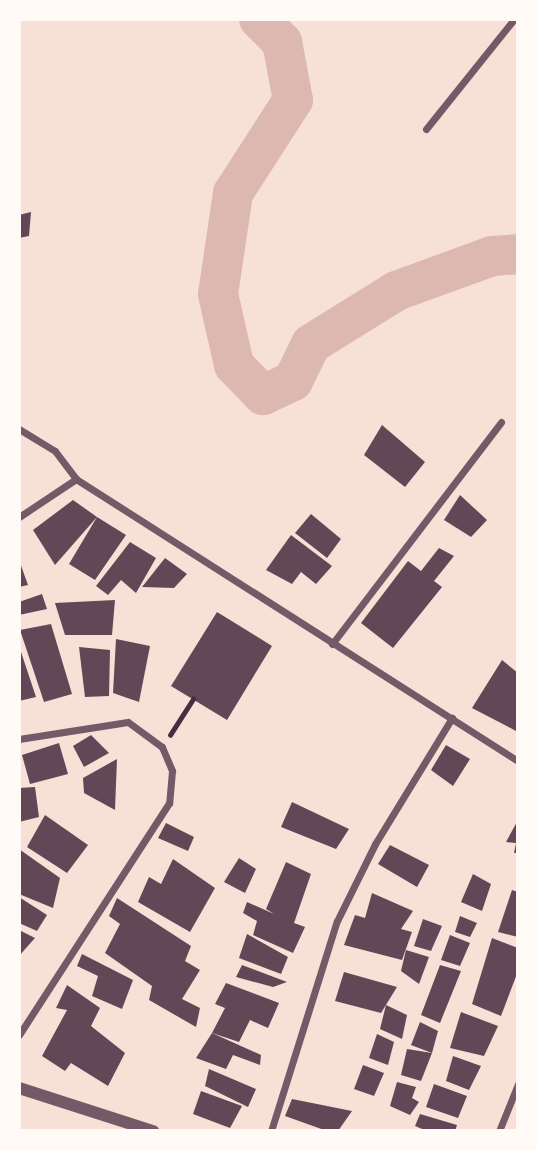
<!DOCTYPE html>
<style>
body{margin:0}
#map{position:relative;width:537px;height:1150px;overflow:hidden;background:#f7e1d7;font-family:"Archivo Narrow",sans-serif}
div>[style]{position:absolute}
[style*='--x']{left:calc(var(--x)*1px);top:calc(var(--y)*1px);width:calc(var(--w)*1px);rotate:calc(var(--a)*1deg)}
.river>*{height:40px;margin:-20px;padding:0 20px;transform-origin:20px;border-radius:20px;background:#dcb8b0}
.building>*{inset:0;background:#644757}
.path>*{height:4.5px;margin:-2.25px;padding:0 2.25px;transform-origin:2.25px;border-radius:2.25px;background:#4a2c40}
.minor>*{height:7px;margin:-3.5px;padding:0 3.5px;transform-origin:3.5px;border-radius:3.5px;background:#755966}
.tertiary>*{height:12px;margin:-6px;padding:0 6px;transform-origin:6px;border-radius:6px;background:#755966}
span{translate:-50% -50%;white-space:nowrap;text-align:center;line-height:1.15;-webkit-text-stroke:6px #fffaf5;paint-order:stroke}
.frame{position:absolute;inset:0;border:21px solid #fffaf5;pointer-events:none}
</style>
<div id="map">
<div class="river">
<div style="--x:259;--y:19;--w:33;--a:45"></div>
<div style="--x:282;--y:42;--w:59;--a:79.3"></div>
<div style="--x:293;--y:100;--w:111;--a:122.8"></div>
<div style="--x:233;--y:193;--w:102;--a:98.4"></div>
<div style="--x:218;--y:294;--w:73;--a:77.3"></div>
<div style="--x:234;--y:365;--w:42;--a:46"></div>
<div style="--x:263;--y:395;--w:33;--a:-25"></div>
<div style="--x:293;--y:381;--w:41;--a:-64.1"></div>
<div style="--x:311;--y:344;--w:100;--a:-31.9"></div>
<div style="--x:396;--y:291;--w:102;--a:-20"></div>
<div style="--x:492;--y:256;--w:26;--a:-4"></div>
</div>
<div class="building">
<div style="clip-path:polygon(31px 212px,29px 236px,19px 238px,19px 215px)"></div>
<div style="clip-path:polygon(382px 425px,425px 462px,405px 487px,364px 455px)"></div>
<div style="clip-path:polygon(460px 495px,487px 520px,471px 537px,444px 520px)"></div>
<div style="clip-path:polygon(73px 500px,97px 517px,55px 565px,33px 530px)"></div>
<div style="clip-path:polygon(311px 514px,341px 539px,327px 558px,295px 533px)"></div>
<div style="clip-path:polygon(97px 517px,126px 535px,95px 580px,69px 564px)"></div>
<div style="clip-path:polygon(291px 535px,332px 566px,316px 584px,301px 572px,292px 584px,266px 570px)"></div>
<div style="clip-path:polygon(130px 542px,156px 558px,136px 593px,121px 580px,108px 595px,96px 586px)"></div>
<div style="clip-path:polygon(439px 548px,454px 556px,434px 581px,442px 587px,393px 648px,361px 623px,408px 561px,421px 571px)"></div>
<div style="clip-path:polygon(165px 558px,187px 574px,174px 588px,142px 587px)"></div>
<div style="clip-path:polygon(19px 560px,28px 585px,19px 587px)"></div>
<div style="clip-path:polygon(42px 594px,47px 609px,19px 615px,19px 602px)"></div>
<div style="clip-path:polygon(115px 600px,112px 635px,65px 635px,55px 603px)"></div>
<div style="clip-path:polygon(217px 612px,272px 646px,227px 720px,171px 686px)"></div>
<div style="clip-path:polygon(51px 624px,72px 694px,44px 702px,20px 630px)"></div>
<div style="clip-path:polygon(116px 639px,150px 646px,139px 702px,113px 693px)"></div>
<div style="clip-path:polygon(19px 646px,36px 697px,19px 701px)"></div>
<div style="clip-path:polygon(79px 647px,110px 650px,109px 696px,85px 697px)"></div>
<div style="clip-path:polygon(502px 660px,518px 673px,518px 732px,472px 708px)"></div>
<div style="clip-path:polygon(91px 735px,109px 753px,84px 767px,73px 746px)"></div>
<div style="clip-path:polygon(59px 743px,68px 774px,30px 784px,22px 755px)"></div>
<div style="clip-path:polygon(446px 745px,470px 759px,453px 786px,431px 770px)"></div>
<div style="clip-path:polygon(117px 759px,115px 810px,84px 793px,83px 778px)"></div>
<div style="clip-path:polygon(35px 787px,39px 817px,19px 822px,19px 788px)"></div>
<div style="clip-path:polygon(292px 802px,349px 829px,336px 849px,281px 827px)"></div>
<div style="clip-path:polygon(45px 815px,88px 845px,67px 873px,27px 847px)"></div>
<div style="clip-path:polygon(518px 820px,518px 853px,514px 853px,516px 843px,506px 842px)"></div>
<div style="clip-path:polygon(166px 823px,194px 837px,188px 851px,158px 838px)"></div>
<div style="clip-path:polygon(390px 845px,429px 865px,417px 887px,378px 864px)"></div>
<div style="clip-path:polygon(19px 849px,60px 878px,53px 908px,19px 894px)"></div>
<div style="clip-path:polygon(239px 858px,256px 869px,245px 893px,224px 882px)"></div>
<div style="clip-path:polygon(173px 859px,215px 888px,190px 932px,138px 902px,149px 877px,161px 884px)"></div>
<div style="clip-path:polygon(286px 862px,311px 874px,294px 923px,305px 927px,293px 953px,253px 935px,257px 921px,243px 913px,247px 902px,274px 914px,266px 909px)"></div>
<div style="clip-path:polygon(473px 874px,491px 884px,482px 911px,461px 902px)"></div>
<div style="clip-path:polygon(512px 890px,518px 892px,518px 937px,498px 932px)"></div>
<div style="clip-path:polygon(372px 893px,413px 911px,401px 929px,412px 932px,402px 960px,344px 945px,355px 915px,365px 918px)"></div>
<div style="clip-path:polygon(19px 897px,47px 915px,37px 931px,19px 923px)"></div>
<div style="clip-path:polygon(117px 898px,191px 946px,185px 961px,200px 970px,182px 999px,200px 1008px,196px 1027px,149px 1000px,152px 986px,105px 953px,120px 924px,109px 916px)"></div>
<div style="clip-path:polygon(460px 916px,477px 923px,470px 937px,455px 932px)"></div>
<div style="clip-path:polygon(423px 919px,442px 926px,431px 951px,414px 946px)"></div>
<div style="clip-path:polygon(19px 930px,35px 938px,19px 956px)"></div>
<div style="clip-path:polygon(247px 934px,288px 957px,281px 974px,239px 958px)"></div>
<div style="clip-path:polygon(450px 935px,470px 943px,460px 966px,441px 960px)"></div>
<div style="clip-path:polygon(492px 938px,518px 948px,518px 971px,501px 1016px,472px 1004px)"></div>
<div style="clip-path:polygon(406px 950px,429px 957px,419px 984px,401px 971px)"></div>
<div style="clip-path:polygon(82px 954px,133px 980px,122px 1009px,92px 996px,98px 976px,77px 966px)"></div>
<div style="clip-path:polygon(242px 965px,287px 982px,273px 987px,236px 977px)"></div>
<div style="clip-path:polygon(440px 965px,461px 971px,440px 1023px,421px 1015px)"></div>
<div style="clip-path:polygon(344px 972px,397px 987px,381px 1013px,335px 1001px)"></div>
<div style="clip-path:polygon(226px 983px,279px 1003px,268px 1028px,250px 1020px,239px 1042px,212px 1033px,225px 1008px,215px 1004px)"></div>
<div style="clip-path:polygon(67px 985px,100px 1008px,91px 1026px,125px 1053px,108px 1086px,71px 1063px,65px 1071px,42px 1056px,67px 1010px,56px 1008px)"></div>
<div style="clip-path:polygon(386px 1005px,407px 1015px,402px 1039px,380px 1029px)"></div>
<div style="clip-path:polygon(461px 1012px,498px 1026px,484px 1056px,450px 1048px)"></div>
<div style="clip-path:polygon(420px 1022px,438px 1031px,432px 1053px,411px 1045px)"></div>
<div style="clip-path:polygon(212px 1033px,261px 1055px,260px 1065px,233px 1055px,226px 1069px,196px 1058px)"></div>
<div style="clip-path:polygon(377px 1034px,394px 1042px,388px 1065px,369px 1058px)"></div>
<div style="clip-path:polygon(407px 1049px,432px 1053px,421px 1081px,401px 1075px)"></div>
<div style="clip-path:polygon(453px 1056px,481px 1066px,469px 1090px,446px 1081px)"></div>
<div style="clip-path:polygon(363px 1065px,384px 1073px,374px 1096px,354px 1089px)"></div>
<div style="clip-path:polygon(209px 1069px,256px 1089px,248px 1107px,205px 1086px)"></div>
<div style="clip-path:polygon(397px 1082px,416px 1087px,412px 1098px,419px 1102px,410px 1115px,390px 1106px)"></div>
<div style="clip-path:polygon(434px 1084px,467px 1096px,458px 1118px,426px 1107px)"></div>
<div style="clip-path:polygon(201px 1091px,242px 1106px,230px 1128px,193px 1114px)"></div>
<div style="clip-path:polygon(292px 1099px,352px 1111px,338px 1131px,327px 1131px,285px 1116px)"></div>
<div style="clip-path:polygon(420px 1114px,457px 1125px,455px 1131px,427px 1131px,415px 1126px)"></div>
</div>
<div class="path">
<div style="--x:170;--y:735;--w:43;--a:-57.4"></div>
</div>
<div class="minor">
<div style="--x:426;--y:129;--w:141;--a:-51.3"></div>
<div style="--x:19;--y:429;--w:42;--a:31.4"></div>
<div style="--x:55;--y:451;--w:35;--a:53"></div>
<div style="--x:76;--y:479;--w:524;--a:32.54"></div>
<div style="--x:19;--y:517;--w:69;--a:-33.7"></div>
<div style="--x:332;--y:644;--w:279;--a:-52.7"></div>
<div style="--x:19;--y:739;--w:110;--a:-8.9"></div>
<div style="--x:128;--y:722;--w:42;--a:36.3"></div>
<div style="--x:162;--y:747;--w:26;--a:67"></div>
<div style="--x:172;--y:771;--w:32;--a:95"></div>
<div style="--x:169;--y:803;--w:276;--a:122.9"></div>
<div style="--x:271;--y:1131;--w:220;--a:-72.6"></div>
<div style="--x:337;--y:921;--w:86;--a:-63.7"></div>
<div style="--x:375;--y:844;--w:148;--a:-58.6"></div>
<div style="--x:499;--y:1131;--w:51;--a:-68"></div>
</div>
<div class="tertiary">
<div style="--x:19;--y:1088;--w:141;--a:17.8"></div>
</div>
<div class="frame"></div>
</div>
